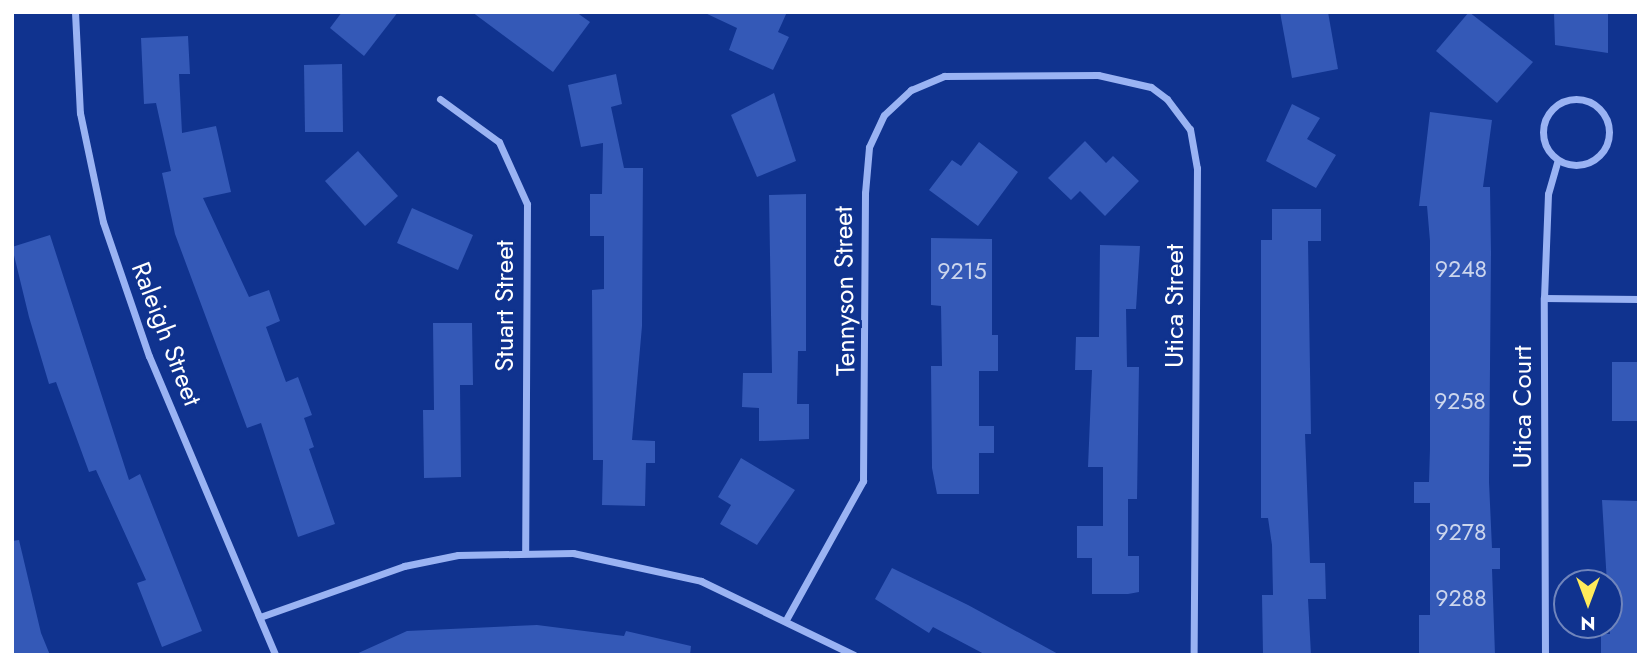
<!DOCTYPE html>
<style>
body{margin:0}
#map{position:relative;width:1651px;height:667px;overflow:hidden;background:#10338f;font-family:Jost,sans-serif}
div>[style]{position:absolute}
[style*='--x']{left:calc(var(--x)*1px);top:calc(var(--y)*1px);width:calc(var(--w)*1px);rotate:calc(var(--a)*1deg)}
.building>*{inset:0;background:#3459b7}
.street>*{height:7px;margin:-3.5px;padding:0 3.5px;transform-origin:3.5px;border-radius:3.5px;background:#9ab3f3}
.street>.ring{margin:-3.5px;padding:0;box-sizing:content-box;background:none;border:7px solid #9ab3f3;border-radius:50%}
span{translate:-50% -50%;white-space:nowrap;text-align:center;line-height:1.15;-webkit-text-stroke:5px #10338f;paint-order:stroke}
.number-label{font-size:23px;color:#ccd6ed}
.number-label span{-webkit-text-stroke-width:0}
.street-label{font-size:26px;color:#fff}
.frame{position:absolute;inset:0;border:14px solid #fff;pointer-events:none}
.north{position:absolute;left:1553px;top:569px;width:70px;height:70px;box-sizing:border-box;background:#10338f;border:2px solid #7085bc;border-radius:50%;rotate:180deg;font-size:19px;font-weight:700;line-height:28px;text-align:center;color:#fff}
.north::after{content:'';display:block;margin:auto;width:24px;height:32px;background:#ffeb5b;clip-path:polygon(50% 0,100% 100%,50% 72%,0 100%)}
</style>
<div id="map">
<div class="building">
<div style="clip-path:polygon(342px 12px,398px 12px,364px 56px,330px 28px)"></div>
<div style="clip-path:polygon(472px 12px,576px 12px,590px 22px,553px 72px)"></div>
<div style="clip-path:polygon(703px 12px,787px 12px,778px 32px,789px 37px,773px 70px,729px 50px,737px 28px)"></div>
<div style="clip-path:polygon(1280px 12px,1328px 12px,1338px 69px,1292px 78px)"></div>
<div style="clip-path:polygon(1469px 12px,1533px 62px,1497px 103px,1436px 51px)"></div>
<div style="clip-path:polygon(1554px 12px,1608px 12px,1608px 53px,1555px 45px)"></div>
<div style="clip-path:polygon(188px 36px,190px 74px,179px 74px,182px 133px,216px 126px,231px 192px,203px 198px,249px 297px,269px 290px,280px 321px,266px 327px,286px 382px,298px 377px,312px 415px,304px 418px,314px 447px,309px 449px,335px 524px,298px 537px,261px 423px,247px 428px,175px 234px,162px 173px,171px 171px,156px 103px,144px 104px,141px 38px)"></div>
<div style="clip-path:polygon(342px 64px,343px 132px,305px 132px,304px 65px)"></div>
<div style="clip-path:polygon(616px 74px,622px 104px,611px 107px,624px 168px,643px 168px,642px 326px,632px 440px,655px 441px,655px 463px,646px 463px,645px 506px,602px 505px,603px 460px,593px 460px,592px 290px,604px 289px,604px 236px,590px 236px,590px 194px,602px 194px,603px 143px,581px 147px,568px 85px)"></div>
<div style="clip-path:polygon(774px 93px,796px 161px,757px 177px,731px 115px)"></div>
<div style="clip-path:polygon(1292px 104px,1320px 118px,1307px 139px,1336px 155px,1316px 188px,1266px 161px)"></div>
<div style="clip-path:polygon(1430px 112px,1492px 120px,1483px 187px,1490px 187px,1491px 253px,1489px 482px,1492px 548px,1500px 548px,1500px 569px,1492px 569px,1495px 655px,1419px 655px,1419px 615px,1430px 615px,1430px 503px,1414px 503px,1414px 482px,1429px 482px,1430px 449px,1430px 241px,1427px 206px,1419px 206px)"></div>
<div style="clip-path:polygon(1085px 141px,1106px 163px,1113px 156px,1139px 181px,1105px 216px,1080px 191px,1071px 200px,1048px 178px)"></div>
<div style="clip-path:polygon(979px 142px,1018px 172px,978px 226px,929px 190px,952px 160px,961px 166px)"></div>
<div style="clip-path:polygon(358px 151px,398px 196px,365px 226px,325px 181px)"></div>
<div style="clip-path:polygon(806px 194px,806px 351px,798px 351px,797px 404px,809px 404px,809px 439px,759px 441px,759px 408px,742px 407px,743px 373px,772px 373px,769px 195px)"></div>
<div style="clip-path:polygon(412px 208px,473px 235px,458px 270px,397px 243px)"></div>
<div style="clip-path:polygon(1272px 209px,1321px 209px,1321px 241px,1308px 241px,1311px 434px,1305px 434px,1310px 563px,1325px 563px,1326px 599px,1308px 599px,1311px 655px,1263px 655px,1262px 595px,1273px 595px,1272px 545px,1268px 518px,1261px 518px,1261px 240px,1272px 240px)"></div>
<div style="clip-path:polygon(50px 235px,129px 480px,140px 474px,202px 631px,162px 647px,137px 583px,146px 580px,96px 470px,89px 472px,56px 382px,49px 384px,29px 317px,12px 247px)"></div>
<div style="clip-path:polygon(931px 238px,992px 239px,992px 335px,998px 335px,998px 371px,979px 371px,979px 426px,994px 426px,994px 453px,979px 453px,979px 494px,937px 494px,932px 468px,931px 366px,942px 366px,941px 306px,931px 305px)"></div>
<div style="clip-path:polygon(1100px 245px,1140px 246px,1136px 309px,1126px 309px,1127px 367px,1139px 367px,1137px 499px,1128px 499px,1128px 556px,1139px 556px,1139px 592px,1128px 594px,1092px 594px,1092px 558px,1077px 558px,1077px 526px,1103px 526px,1103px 467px,1088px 467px,1092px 370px,1075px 370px,1076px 337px,1099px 337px)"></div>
<div style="clip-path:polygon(433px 323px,472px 323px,473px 385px,460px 385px,461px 477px,424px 478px,423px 410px,434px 410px)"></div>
<div style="clip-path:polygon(1612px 362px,1639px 362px,1639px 421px,1612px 421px)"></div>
<div style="clip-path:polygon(741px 458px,795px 490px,757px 545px,720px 524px,731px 505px,718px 497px)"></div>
<div style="clip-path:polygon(1602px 500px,1639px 501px,1639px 655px,1601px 655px,1601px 634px,1610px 634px)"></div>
<div style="clip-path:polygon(19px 540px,41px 633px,50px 655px,12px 655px,12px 541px)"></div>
<div style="clip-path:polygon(892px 568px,968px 605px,1060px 655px,986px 655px,933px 627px,929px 633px,875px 599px)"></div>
<div style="clip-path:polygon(537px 625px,624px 636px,626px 631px,691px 646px,690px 655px,354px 655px,407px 631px)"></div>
</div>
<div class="street">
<div style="--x:75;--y:12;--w:101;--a:87.2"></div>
<div style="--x:80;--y:113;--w:111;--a:78.1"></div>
<div style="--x:103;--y:222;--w:142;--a:71.1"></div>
<div style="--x:149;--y:356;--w:324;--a:67.1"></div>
<div class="ring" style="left:1543px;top:99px;width:59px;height:59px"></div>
<div style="--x:440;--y:99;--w:73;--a:36.1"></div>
<div style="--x:499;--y:142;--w:68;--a:65.7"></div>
<div style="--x:527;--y:204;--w:347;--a:90.3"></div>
<div style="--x:1544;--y:298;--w:95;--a:0.6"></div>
<div style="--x:260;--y:617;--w:153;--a:-19.5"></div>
<div style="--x:404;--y:566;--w:55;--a:-11.5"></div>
<div style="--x:458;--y:555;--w:115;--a:-1"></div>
<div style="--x:573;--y:553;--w:131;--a:12.3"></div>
<div style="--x:701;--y:581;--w:170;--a:25.8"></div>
<div style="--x:787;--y:618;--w:157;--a:-61"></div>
<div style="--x:863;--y:481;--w:288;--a:-89.6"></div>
<div style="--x:865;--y:193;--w:46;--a:-85"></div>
<div style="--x:869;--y:147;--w:35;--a:-65"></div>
<div style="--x:884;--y:115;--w:37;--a:-43"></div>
<div style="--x:911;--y:90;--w:36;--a:-23"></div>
<div style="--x:944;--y:76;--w:154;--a:-0.4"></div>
<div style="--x:1098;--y:75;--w:54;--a:12.8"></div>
<div style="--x:1151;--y:87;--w:20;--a:37"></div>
<div style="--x:1167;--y:99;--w:38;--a:53"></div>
<div style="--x:1190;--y:129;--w:40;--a:80"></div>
<div style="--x:1197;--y:168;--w:487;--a:90.4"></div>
<div style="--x:1545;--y:655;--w:357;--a:-90.2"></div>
<div style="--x:1544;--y:298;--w:104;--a:-87.8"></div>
<div style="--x:1548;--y:194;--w:35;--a:-74"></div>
</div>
<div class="number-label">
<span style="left:1461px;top:269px">9248</span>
<span style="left:962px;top:271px">9215</span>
<span style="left:1460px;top:401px">9258</span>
<span style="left:1461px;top:532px">9278</span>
<span style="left:1461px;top:598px">9288</span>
</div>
<div class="street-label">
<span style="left:845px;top:291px;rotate:-91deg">Tennyson Street</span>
<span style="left:505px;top:306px;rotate:-90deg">Stuart Street</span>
<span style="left:1175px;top:306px;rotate:-90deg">Utica Street</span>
<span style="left:166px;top:334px;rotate:69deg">Raleigh Street</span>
<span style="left:1523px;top:407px;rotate:-90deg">Utica Court</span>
</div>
<div class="frame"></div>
<div class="north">N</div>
</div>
